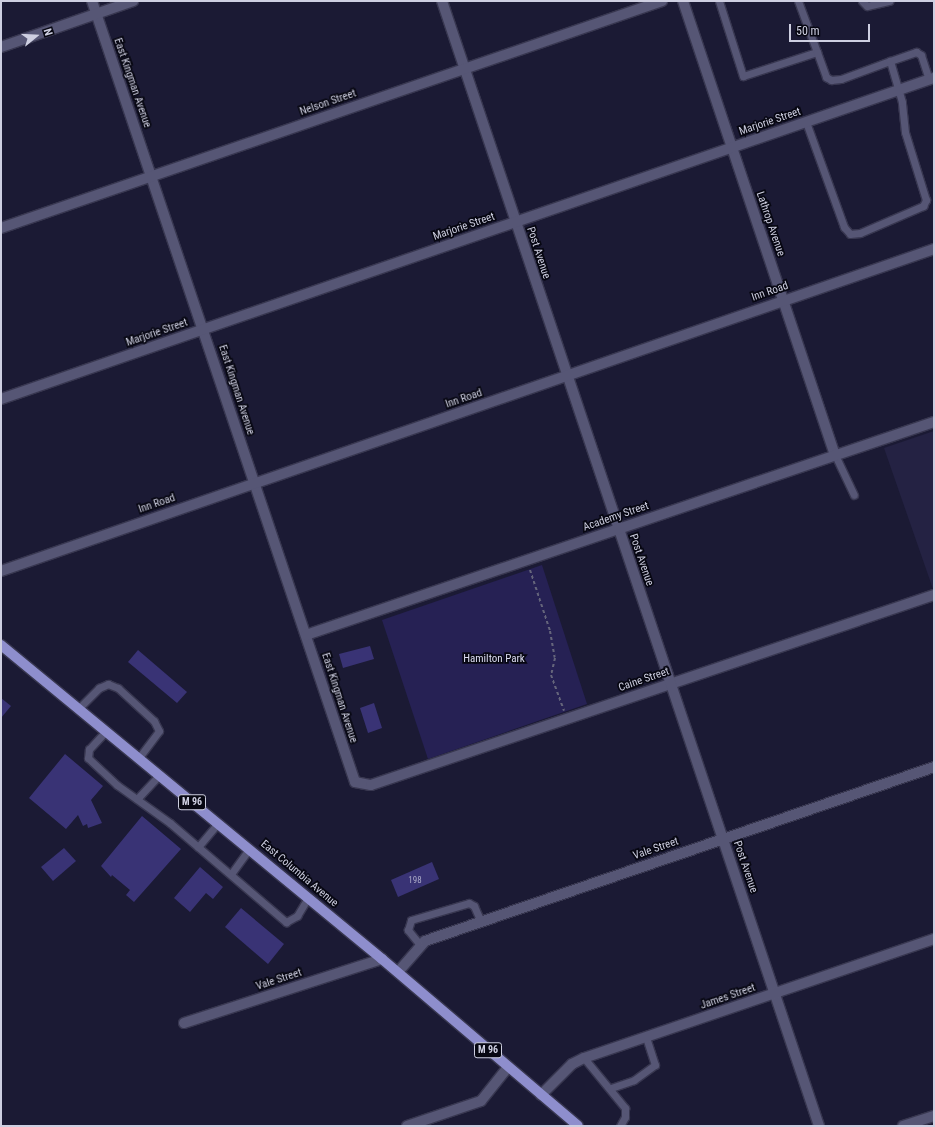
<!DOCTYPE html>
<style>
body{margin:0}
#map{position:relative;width:935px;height:1127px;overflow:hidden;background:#1b1a34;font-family:"Roboto Condensed",sans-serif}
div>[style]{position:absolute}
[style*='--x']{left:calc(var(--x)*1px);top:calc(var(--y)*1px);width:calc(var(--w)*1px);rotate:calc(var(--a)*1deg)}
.built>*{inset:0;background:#242243}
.green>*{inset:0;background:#262154}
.building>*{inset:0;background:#393375}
.path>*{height:2px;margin-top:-1px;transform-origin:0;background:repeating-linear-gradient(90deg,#65657b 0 3px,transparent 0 6px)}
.roads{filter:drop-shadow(1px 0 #383750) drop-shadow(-1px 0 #383750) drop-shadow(0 1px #383750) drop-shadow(0 -1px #383750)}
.service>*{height:7px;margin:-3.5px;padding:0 3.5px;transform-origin:3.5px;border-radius:3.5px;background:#565675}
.minor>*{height:10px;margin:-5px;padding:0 5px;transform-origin:5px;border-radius:5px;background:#565675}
.primary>*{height:10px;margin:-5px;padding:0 5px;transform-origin:5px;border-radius:5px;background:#8e8ecd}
span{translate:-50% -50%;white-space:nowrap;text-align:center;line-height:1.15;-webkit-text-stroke:3.5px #070712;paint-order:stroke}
.number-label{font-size:9px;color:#a9a8c6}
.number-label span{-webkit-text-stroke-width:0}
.shield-label span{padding:1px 3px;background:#070712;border:1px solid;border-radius:3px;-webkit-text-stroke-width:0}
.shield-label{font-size:10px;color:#cecfe1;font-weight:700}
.street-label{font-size:11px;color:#cecfe1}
.park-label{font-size:11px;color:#dddef3}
.frame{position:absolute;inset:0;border:2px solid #cecfe1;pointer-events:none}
.north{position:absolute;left:16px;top:16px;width:40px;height:40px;-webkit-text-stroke:3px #070712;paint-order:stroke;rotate:72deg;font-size:11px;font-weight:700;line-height:16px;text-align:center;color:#cecfe1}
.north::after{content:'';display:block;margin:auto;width:14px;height:18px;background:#cecfe1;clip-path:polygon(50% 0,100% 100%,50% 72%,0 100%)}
.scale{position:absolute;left:789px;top:24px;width:81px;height:18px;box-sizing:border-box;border:2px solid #cecfe1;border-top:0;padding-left:5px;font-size:12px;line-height:14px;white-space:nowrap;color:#cecfe1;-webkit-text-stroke:3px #070712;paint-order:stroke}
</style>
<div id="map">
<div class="built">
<div style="clip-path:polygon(934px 431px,934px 589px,933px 589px,884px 448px)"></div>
</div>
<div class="green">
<div style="clip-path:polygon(542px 565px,587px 704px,428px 759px,382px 620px)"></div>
</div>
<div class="building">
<div style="clip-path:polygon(370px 646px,374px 659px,343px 668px,339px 654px)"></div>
<div style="clip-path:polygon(138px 650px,187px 692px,177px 703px,128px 662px)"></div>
<div style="clip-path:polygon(1px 698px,11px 706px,1px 718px)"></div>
<div style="clip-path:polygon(374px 703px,382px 728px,368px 733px,360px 708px)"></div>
<div style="clip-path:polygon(65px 754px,103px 786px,91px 800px,102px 823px,88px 828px,87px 824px,83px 826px,78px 815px,66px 829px,29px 798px)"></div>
<div style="clip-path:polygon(142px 816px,181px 849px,134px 902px,126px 895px,130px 890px,112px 875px,111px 877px,101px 866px)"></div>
<div style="clip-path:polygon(64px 848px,76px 861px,53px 881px,41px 867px)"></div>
<div style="clip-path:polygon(432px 862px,439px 879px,398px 897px,391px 880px)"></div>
<div style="clip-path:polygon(200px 867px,223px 887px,213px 899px,206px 893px,190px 912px,174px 898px)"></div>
<div style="clip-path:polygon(241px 908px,284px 944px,268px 964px,225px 927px)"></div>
</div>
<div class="path">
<div style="--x:530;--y:570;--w:64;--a:71.8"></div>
<div style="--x:550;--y:631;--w:27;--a:80"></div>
<div style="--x:555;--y:658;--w:17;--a:103"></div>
<div style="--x:551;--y:675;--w:38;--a:70"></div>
</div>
<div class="roads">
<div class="service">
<div style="--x:719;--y:1;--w:79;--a:72.3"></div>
<div style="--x:743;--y:76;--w:78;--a:-18"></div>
<div style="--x:817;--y:52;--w:54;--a:-110.4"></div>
<div style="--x:862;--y:1;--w:7;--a:45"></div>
<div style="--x:867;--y:6;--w:23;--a:-13"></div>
<div style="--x:817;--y:52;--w:27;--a:70"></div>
<div style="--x:826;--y:77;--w:6;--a:31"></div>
<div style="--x:831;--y:80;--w:10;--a:-6"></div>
<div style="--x:841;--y:79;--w:52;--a:-20.2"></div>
<div style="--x:806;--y:122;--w:112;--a:70.1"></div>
<div style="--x:844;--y:227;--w:9;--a:49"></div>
<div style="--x:850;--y:234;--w:10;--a:-6"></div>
<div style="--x:860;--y:233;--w:69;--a:-23.2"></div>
<div style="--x:923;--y:206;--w:7;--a:-63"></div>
<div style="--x:926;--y:200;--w:71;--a:-107.2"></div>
<div style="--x:905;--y:132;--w:30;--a:-96"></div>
<div style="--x:902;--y:102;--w:43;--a:-106.3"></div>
<div style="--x:890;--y:61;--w:28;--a:-19"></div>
<div style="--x:916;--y:52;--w:6;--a:31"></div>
<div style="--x:921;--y:55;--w:25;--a:72"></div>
<div style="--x:835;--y:455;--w:44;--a:64.6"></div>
<div style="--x:78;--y:709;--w:30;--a:-45"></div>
<div style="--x:99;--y:688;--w:10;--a:-24"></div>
<div style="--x:108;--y:684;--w:11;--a:22"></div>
<div style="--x:118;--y:688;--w:49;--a:42.5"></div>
<div style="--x:154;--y:721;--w:11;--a:63"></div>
<div style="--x:159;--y:731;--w:34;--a:127"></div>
<div style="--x:106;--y:731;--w:25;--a:133"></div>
<div style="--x:89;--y:749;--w:9;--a:96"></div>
<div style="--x:88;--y:758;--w:40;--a:43"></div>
<div style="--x:117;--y:785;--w:65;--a:35.6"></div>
<div style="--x:170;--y:823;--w:153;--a:40.5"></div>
<div style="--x:286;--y:922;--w:13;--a:-29"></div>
<div style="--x:297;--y:916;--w:21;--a:-59"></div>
<div style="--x:137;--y:799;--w:33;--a:-47"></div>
<div style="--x:198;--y:847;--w:31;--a:-50"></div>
<div style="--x:231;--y:874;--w:31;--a:-54"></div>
<div style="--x:421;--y:946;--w:21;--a:-129"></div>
<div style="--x:408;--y:930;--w:10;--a:-73"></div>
<div style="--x:411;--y:920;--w:60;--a:-16.3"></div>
<div style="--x:469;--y:903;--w:6;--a:31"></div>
<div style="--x:474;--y:906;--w:17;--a:66"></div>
<div style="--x:584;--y:1058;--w:65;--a:50.6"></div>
<div style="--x:625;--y:1108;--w:9;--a:90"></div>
<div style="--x:625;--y:1117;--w:10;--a:119"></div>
<div style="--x:611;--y:1088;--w:24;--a:-19"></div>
<div style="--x:634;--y:1080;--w:26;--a:-36"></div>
<div style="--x:655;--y:1065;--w:29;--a:-108"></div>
</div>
<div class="minor">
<div style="--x:92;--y:1;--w:824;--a:71.39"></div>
<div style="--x:355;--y:782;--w:16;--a:11"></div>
<div style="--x:371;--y:785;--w:594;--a:-18.65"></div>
<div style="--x:442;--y:1;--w:1186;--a:71.47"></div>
<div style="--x:683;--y:1;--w:479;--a:71.5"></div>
<div style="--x:1;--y:47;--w:140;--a:-19.2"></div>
<div style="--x:1;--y:228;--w:699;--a:-18.95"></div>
<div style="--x:1;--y:399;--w:987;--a:-18.99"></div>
<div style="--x:1;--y:571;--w:987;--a:-19.04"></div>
<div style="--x:306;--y:635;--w:663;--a:-18.74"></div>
<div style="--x:398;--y:972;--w:41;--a:-48.9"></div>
<div style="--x:425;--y:941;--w:538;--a:-18.87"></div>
<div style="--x:184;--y:1023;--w:208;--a:-17.9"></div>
<div style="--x:541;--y:1095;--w:44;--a:-45"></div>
<div style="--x:572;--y:1064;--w:13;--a:-27"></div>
<div style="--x:584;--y:1058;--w:370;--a:-18.8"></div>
<div style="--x:407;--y:1126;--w:78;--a:-18.7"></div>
<div style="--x:481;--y:1101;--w:43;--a:-51.5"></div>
<div style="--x:903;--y:1126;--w:33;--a:-18"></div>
</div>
<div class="primary">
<div style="--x:1;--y:645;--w:494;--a:39.5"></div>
<div style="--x:382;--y:959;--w:257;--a:40.4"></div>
</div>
</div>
<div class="number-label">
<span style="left:415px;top:880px">198</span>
</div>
<div class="shield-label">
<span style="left:192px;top:802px">M 96</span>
<span style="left:488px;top:1050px">M 96</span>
</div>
<div class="street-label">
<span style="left:132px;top:83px;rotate:71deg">East Kingman Avenue</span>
<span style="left:328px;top:103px;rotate:-19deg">Nelson Street</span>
<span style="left:770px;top:122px;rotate:-19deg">Marjorie Street</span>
<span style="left:770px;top:224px;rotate:71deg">Lathrop Avenue</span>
<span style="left:464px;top:227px;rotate:-19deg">Marjorie Street</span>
<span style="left:538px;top:253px;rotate:72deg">Post Avenue</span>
<span style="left:770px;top:292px;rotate:-19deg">Inn Road</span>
<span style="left:157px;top:333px;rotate:-19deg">Marjorie Street</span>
<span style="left:236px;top:390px;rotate:72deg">East Kingman Avenue</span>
<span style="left:464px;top:399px;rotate:-19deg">Inn Road</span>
<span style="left:157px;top:504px;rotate:-19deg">Inn Road</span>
<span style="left:616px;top:517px;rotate:-19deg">Academy Street</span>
<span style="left:641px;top:560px;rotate:71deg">Post Avenue</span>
<span style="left:644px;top:680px;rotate:-19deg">Caine Street</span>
<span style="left:339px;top:698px;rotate:72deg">East Kingman Avenue</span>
<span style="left:656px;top:849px;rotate:-19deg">Vale Street</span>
<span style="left:745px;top:867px;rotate:71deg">Post Avenue</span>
<span style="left:299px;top:874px;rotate:40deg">East Columbia Avenue</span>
<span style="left:279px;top:980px;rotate:-18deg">Vale Street</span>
<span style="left:728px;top:997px;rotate:-19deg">James Street</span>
</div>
<div class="park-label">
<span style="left:494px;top:659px">Hamilton Park</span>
</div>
<div class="frame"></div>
<div class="north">N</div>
<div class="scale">50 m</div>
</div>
